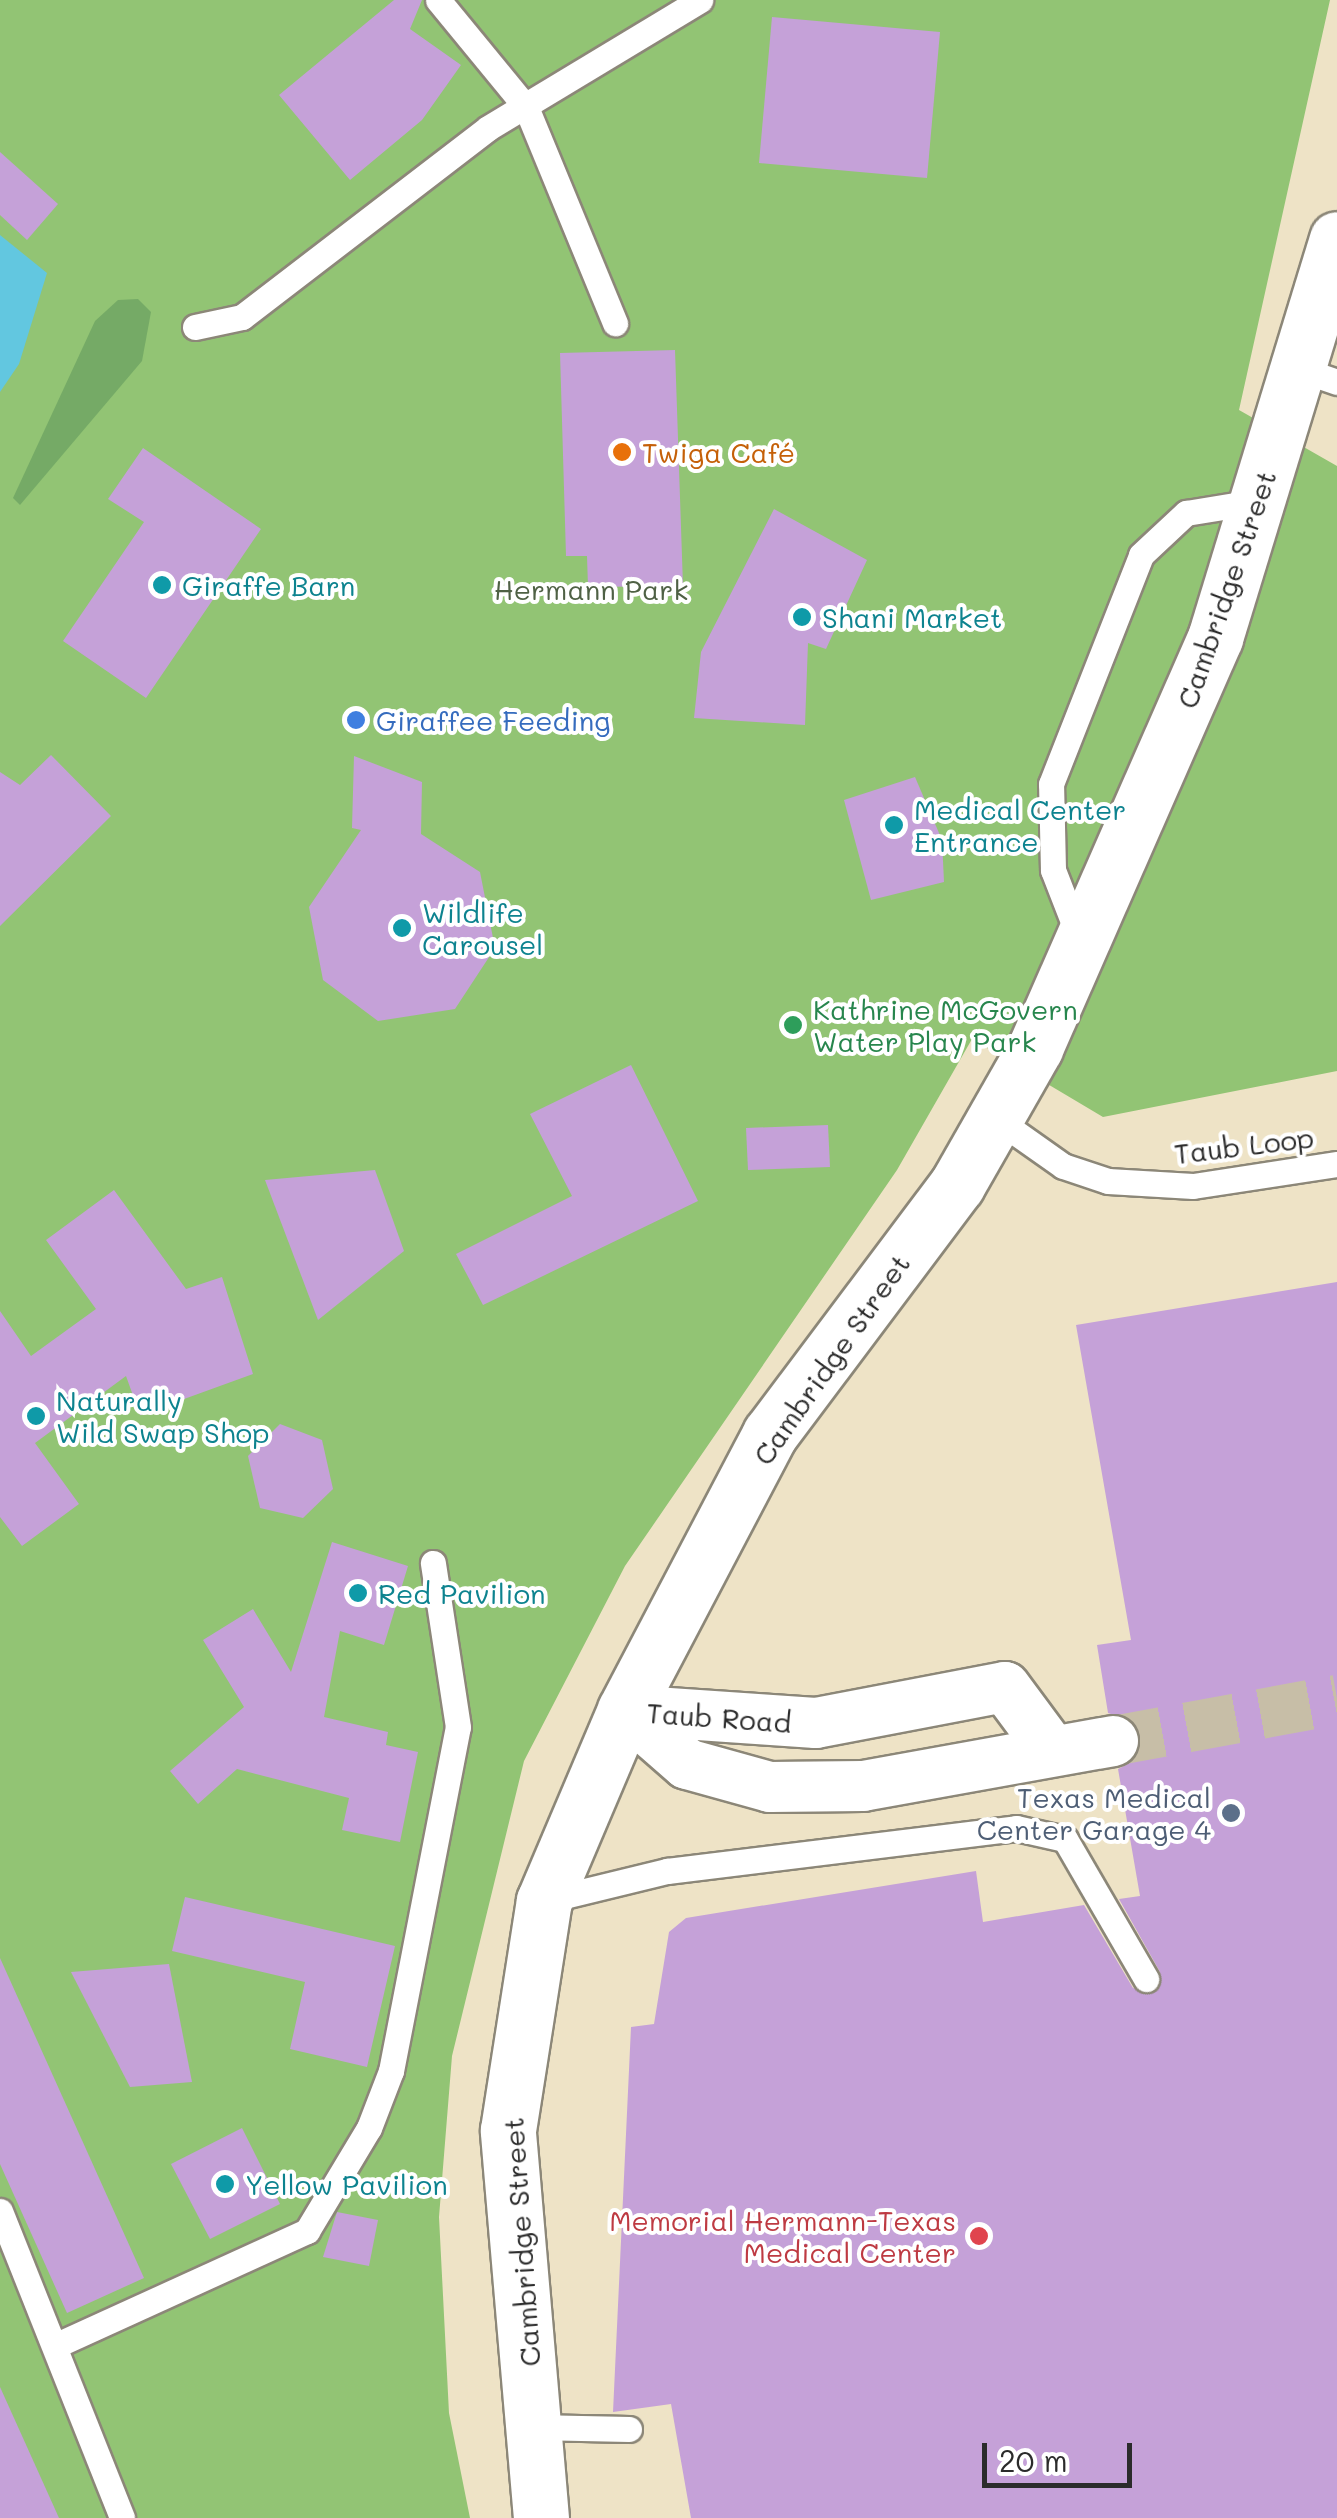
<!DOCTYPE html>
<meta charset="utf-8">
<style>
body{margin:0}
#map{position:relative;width:1337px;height:2518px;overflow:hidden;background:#eee3c6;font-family:Mali,sans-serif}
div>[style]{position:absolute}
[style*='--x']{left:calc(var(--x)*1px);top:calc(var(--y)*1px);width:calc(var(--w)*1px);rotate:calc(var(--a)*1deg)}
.green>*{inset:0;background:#92c474}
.forest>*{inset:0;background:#75aa66}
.water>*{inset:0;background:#62c7e0}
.building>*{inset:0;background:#c5a1d8}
.minor-tunnel>*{height:50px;margin-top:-25px;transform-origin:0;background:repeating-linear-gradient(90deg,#c7bea7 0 50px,transparent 0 75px)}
.roads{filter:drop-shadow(2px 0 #8c8778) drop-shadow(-2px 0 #8c8778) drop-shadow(0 2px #8c8778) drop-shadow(0 -2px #8c8778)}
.service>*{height:25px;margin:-12.5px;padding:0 12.5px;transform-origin:12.5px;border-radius:12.5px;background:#fff}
.minor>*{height:50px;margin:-25px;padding:0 25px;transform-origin:25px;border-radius:25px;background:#fff}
.tertiary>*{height:55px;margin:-27.5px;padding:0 27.5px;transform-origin:27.5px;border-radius:27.5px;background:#fff}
.dots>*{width:28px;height:28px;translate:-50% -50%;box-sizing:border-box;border:5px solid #fff;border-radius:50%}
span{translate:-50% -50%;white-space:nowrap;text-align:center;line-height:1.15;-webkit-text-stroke:8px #fff;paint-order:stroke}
.food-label{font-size:28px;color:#c56008}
.left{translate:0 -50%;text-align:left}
.culture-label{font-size:28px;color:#0d838f}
.park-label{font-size:28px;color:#4f6145}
.street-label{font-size:28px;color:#2b2b2b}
.shop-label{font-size:28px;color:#366cbe}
.leisure-label{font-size:28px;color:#27864d}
.service-label{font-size:28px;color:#4e5e75}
.right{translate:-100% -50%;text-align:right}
.health-label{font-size:28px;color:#be3a42}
.scale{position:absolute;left:982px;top:2443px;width:150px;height:45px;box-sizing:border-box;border:5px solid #2b2b2b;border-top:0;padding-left:12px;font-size:30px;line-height:35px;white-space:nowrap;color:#2b2b2b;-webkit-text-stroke:8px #fff;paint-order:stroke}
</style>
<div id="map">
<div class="green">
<div style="clip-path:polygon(0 0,1330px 0,1239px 410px,1337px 466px,1337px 1071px,1103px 1117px,972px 1039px,897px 1170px,625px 1566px,524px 1761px,452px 2056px,439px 2217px,449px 2413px,470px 2518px,0 2518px)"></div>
</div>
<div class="forest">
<div style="clip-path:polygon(138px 299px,151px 312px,142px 361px,20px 505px,13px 498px,95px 321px,118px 300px)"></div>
</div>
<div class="water">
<div style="clip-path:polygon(0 235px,47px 273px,19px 364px,0 392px)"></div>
</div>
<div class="building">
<div style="clip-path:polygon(394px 0,422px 0,410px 29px,461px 65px,422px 120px,350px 180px,279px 95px)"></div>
<div style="clip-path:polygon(772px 17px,940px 32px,927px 178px,759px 163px)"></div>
<div style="clip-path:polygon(0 152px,58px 204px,27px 240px,0 215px)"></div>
<div style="clip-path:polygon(675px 350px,683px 586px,588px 587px,587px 556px,566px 556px,560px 353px)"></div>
<div style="clip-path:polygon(143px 448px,261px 529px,146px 698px,63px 641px,144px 522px,108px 499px)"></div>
<div style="clip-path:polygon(774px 509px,867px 560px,826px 649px,808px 643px,805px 725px,694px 718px,701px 652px)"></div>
<div style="clip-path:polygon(51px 755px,111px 816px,0 926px,0 772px,20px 785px)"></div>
<div style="clip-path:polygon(354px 756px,422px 782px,421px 834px,480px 872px,495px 948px,455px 1009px,378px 1021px,323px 980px,309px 907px,361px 830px,352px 828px)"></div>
<div style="clip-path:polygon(915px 777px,942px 840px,944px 882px,871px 900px,844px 800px)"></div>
<div style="clip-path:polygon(631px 1065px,698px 1201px,483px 1305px,456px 1254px,572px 1196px,530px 1114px)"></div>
<div style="clip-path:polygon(828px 1125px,830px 1167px,748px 1170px,746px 1128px)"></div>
<div style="clip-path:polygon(375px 1170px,404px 1251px,318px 1320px,265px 1180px)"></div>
<div style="clip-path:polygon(114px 1190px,186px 1289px,222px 1277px,253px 1374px,140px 1415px,126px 1376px,35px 1443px,79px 1504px,22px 1546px,0 1517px,0 1311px,31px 1356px,96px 1309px,46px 1240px)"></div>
<div style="clip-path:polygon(1337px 1282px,1337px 2518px,691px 2518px,671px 2404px,613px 2412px,631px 2027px,654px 2024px,669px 1932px,686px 1918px,976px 1871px,983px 1922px,1084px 1905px,1133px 1988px,1155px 1992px,1160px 1972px,1119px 1899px,1140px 1896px,1118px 1769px,1132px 1762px,1141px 1737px,1134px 1722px,1108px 1713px,1097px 1645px,1131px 1640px,1076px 1325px)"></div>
<div style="clip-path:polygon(280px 1424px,322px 1440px,333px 1489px,303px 1518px,260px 1508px,248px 1456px)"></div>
<div style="clip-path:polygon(332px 1542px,408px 1566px,384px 1645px,340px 1631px,324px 1717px,388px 1732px,386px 1745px,418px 1752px,400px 1842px,342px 1830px,349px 1798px,237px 1769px,198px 1804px,170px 1771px,244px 1707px,203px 1640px,253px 1609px,291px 1672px)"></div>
<div style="clip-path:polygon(185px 1897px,395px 1946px,367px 2067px,290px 2049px,305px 1982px,172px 1951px)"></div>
<div style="clip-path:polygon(0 1958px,144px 2278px,67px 2313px,0 2164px)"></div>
<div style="clip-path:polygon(169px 1964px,192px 2082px,130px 2087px,71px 1972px)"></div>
<div style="clip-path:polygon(242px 2128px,280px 2204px,210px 2239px,171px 2164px)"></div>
<div style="clip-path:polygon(337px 2212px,378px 2220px,369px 2266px,323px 2257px)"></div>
<div style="clip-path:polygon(0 2387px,59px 2518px,0 2518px)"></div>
</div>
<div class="minor-tunnel">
<div style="--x:1113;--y:1741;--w:228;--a:-10.4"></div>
</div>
<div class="roads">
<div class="service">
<div style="--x:438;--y:0;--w:139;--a:50.6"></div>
<div style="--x:526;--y:107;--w:234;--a:67.6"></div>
<div style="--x:195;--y:327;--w:48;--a:-12"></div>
<div style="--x:242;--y:317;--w:310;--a:-37.5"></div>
<div style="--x:488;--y:128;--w:248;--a:-31.1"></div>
<div style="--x:1299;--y:369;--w:40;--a:18.9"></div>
<div style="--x:1079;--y:937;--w:72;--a:-111.2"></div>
<div style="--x:1053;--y:870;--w:86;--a:-91.3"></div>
<div style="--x:1051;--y:784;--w:246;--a:-68.5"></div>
<div style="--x:1141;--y:555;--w:62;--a:-43"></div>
<div style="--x:1186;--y:513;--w:74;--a:-9.3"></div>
<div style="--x:995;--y:1118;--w:83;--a:35.2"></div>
<div style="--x:1063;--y:1166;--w:47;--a:18.4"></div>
<div style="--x:1108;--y:1181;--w:85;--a:3.4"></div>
<div style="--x:1193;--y:1186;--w:146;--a:-8.7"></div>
<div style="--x:544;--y:1901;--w:127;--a:-13.7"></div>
<div style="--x:667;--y:1871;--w:352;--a:-7"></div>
<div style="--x:1016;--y:1828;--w:50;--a:12.7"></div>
<div style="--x:1065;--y:1839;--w:162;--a:59.9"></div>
<div style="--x:0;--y:2211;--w:330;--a:68.3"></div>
<div style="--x:59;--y:2344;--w:273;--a:-24.5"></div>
<div style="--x:307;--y:2231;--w:120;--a:-59"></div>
<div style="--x:369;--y:2128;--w:61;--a:-68.9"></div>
<div style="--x:391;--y:2071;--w:350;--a:-79"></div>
<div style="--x:458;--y:1727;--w:166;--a:-98.7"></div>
<div style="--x:533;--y:2427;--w:96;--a:1.2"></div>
</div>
<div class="minor">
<div style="--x:625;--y:1710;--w:82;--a:41.1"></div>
<div style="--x:687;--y:1764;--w:86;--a:15.5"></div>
<div style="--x:770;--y:1787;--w:93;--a:-0.6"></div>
<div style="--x:863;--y:1786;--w:254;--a:-10.2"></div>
<div style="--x:625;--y:1710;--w:191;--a:3.9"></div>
<div style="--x:816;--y:1723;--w:192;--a:-10.8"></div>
<div style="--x:1005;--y:1687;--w:77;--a:53.4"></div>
</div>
<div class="tertiary">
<div style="--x:541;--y:2518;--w:389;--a:-94.9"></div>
<div style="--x:508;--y:2130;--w:232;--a:-81.1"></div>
<div style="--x:544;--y:1901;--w:207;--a:-67"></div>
<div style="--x:625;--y:1710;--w:312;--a:-62.3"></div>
<div style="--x:770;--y:1434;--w:311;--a:-53.1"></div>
<div style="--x:957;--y:1185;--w:158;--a:-60.3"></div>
<div style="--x:1035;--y:1048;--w:448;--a:-66.3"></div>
<div style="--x:1215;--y:638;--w:417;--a:-73"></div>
</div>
</div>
<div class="dots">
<div style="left:622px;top:452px;background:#e8710a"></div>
<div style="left:162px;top:585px;background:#0f9aa8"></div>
<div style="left:802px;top:617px;background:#0f9aa8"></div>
<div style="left:356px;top:720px;background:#3f7fe0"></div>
<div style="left:894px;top:825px;background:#0f9aa8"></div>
<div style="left:402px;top:928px;background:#0f9aa8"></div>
<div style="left:793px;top:1025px;background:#2e9e5b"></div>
<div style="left:36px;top:1416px;background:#0f9aa8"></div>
<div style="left:358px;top:1593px;background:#0f9aa8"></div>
<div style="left:1231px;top:1813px;background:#5c6f8a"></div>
<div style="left:225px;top:2184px;background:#0f9aa8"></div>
<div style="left:979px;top:2236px;background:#e0444e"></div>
</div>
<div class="food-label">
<span class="left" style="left:642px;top:452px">Twiga Café</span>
</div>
<div class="culture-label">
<span class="left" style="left:182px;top:585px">Giraffe Barn</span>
<span class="left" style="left:822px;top:617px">Shani Market</span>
<span class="left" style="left:914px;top:825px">Medical Center<br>Entrance</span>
<span class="left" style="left:422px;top:928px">Wildlife<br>Carousel</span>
<span class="left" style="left:56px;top:1416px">Naturally<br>Wild Swap Shop</span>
<span class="left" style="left:378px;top:1593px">Red Pavilion</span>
<span class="left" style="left:245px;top:2184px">Yellow Pavilion</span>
</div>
<div class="park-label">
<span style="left:591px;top:589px">Hermann Park</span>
</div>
<div class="street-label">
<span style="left:1226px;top:589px;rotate:-71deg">Cambridge Street</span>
<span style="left:1244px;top:1145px;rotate:-7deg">Taub Loop</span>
<span style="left:831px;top:1359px;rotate:-55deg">Cambridge Street</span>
<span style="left:719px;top:1717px;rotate:4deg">Taub Road</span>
<span style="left:521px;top:2242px;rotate:-94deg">Cambridge Street</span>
</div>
<div class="shop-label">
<span class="left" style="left:376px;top:720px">Giraffee Feeding</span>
</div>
<div class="leisure-label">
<span class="left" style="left:813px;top:1025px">Kathrine McGovern<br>Water Play Park</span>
</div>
<div class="service-label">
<span class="right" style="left:1211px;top:1813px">Texas Medical<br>Center Garage 4</span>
</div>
<div class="health-label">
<span class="right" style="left:956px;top:2236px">Memorial Hermann-Texas<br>Medical Center</span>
</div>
<div class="scale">20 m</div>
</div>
